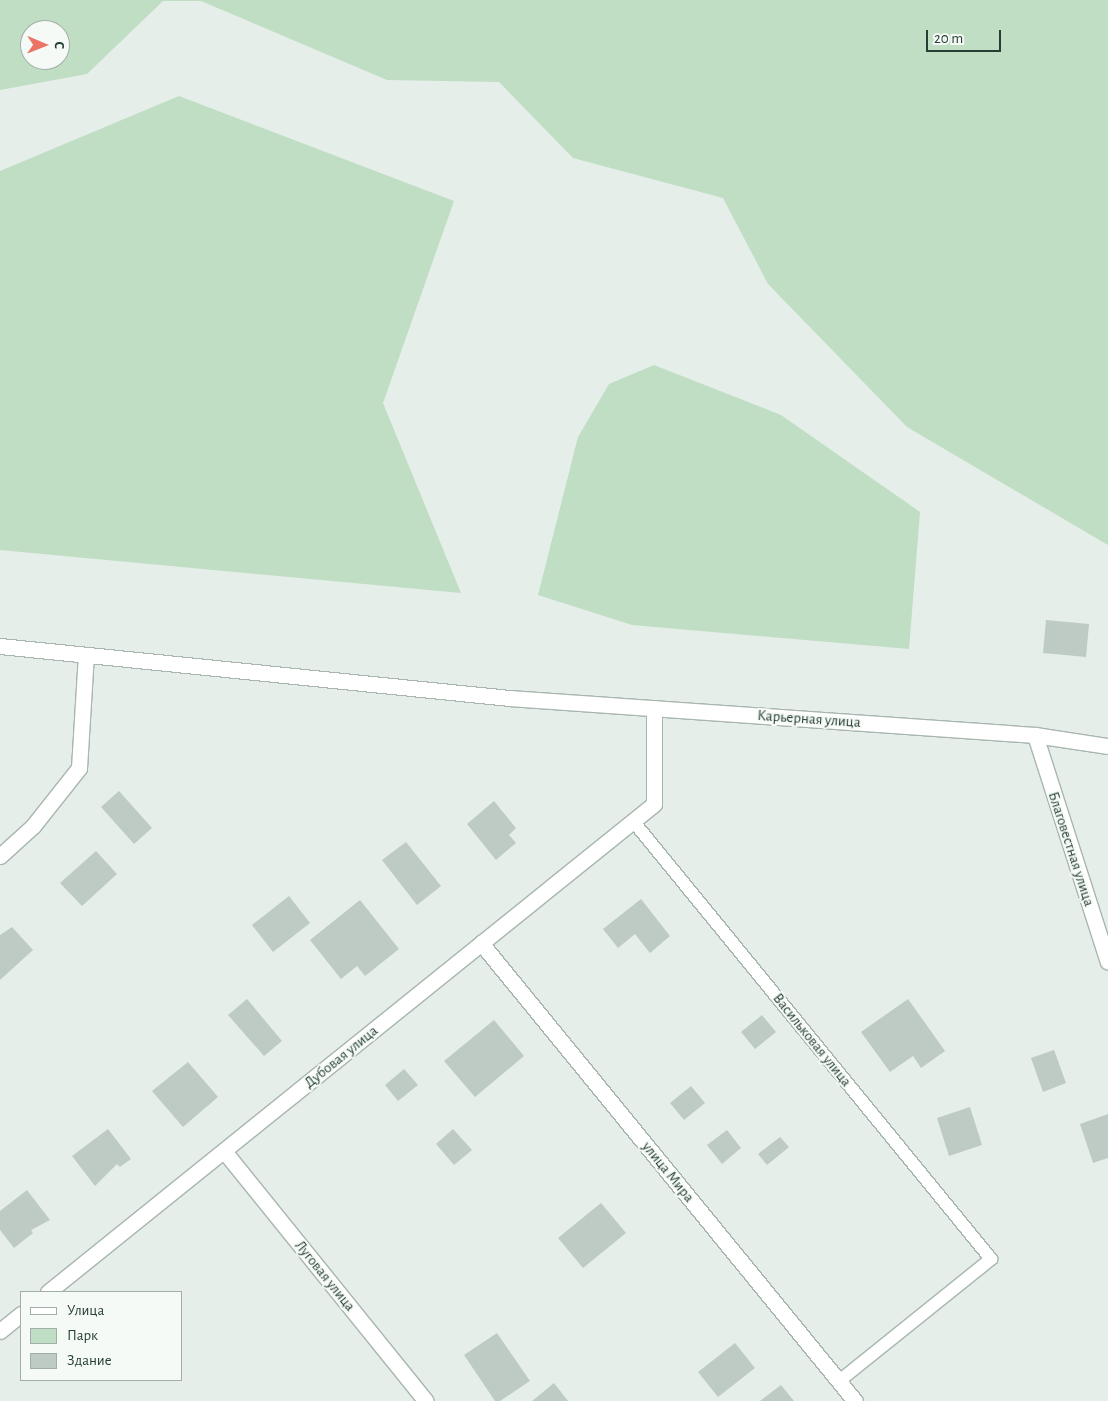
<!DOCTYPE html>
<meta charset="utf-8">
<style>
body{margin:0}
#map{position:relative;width:1108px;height:1401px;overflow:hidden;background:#e5eee9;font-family:"Alegreya Sans",sans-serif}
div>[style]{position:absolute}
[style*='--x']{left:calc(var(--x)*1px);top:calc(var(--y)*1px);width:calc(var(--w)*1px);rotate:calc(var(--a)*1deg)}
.green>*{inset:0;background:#bfdec3}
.building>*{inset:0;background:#bdcbc4}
.roads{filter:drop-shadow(1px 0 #a8b6af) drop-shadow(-1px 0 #a8b6af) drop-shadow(0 1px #a8b6af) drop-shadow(0 -1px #a8b6af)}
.lane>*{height:12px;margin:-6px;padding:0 6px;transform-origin:6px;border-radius:6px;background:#fff}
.street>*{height:15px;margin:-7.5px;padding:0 7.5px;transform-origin:7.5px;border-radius:7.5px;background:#fff}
span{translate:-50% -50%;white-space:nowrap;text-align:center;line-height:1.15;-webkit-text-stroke:4px #f6faf7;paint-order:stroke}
.street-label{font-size:15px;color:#253f34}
.legend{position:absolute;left:20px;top:1291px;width:162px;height:90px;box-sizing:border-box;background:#f6faf7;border:1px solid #a2afa9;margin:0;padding:6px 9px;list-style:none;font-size:15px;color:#253f34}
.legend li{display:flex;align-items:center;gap:10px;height:25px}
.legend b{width:25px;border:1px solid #a2afa9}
.north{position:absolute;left:20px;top:20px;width:50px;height:50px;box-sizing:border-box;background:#f6faf7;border:1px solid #a2afa9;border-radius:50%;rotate:91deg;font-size:14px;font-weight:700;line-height:20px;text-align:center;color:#253f34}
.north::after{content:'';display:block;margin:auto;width:18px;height:22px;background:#ec7464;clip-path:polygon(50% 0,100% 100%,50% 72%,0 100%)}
.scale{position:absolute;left:926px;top:30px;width:75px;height:22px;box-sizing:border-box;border:2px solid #253f34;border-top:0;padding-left:6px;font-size:15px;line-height:18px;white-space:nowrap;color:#253f34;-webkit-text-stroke:4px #f6faf7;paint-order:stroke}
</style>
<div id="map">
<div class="green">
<div style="clip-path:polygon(evenodd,0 0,1108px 0,1108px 545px,907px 427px,768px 284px,723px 198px,573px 158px,499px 82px,387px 80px,201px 1px,163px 1px,87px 74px,0 90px,0 0,30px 30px,60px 30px,60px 60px,30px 60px,30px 30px)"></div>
<div style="clip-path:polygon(179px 96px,454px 201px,383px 403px,461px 593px,0 550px,0 171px)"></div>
<div style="clip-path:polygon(654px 365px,781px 415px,920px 512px,909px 649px,632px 625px,538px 595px,578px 437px,609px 384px)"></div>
</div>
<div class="building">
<div style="clip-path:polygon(1046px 620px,1089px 624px,1086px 657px,1043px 653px)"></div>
<div style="clip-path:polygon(119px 791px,152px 828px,134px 844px,101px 807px)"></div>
<div style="clip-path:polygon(494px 801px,516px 828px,509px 835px,516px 843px,496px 860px,467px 824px)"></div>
<div style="clip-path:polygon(406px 842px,441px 886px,417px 905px,382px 860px)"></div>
<div style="clip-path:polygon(96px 851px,117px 874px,82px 906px,60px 883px)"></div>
<div style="clip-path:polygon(289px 896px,310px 923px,273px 952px,252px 925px)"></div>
<div style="clip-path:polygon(641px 899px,670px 936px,650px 953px,635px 934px,618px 948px,603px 929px)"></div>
<div style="clip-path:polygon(360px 900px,399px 949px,365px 976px,357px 966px,341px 979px,310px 940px)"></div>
<div style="clip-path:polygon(12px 927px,33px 950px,0 980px,0 935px)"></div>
<div style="clip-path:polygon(247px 999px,282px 1041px,264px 1056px,228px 1015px)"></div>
<div style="clip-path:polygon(908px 999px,945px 1051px,921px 1068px,913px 1056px,890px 1072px,861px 1032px)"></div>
<div style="clip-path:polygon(762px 1015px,776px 1032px,755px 1049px,741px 1032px)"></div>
<div style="clip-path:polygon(494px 1020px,524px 1056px,475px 1097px,444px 1061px)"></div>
<div style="clip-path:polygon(1054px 1050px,1066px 1083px,1043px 1092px,1031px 1058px)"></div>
<div style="clip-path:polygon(188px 1062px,218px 1097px,183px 1127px,152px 1091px)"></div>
<div style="clip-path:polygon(404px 1069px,418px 1085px,398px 1101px,385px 1085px)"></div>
<div style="clip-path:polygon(691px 1086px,705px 1103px,684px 1120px,670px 1103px)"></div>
<div style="clip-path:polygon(970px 1107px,982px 1145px,949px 1156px,937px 1118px)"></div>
<div style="clip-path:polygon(1108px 1114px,1108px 1158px,1093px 1163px,1080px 1124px)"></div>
<div style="clip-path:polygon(108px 1129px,131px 1159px,120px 1167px,117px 1164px,95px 1186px,72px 1156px)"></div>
<div style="clip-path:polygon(453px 1129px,472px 1150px,454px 1165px,436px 1144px)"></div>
<div style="clip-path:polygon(727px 1130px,741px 1148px,722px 1164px,707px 1145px)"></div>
<div style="clip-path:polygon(780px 1137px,789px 1147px,767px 1165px,758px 1154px)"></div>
<div style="clip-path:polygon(27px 1190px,50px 1220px,31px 1230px,33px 1233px,14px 1248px,0 1230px,0 1211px)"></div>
<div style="clip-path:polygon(601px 1203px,626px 1233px,583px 1268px,558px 1238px)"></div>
<div style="clip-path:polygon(497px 1333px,530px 1381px,500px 1401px,495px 1401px,464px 1355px)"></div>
<div style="clip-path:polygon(735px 1343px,755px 1368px,718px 1397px,698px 1372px)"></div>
<div style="clip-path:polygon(554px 1383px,568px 1401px,532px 1401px)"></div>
<div style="clip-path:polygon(781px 1385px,794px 1401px,760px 1401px)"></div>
</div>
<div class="roads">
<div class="lane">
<div style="--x:633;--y:821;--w:566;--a:50.74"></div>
<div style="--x:991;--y:1259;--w:195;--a:141.2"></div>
</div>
<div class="street">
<div style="--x:0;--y:646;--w:512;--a:5.83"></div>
<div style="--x:509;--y:698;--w:527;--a:4.02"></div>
<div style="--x:1035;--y:735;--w:74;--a:8.6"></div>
<div style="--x:1035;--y:735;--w:238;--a:72.2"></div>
<div style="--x:0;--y:856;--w:45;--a:-42.3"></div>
<div style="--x:33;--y:826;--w:74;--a:-51.6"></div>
<div style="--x:79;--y:768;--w:113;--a:-86.5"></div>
<div style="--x:481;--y:943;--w:591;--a:50.77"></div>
<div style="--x:224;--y:1151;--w:321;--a:51.1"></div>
<div style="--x:48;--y:1292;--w:778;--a:-38.84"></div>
<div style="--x:654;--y:804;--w:96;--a:-90"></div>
<div style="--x:0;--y:1331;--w:27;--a:-39"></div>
</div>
</div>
<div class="street-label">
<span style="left:809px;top:719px;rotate:4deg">Карьерная улица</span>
<span style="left:1071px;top:849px;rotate:72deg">Благовестная улица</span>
<span style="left:812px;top:1040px;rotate:51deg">Васильковая улица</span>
<span style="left:341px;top:1057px;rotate:-39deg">Дубовая улица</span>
<span style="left:668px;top:1172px;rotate:51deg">улица Мира</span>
<span style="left:325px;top:1276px;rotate:51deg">Луговая улица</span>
</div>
<ul class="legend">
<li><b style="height:6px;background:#fff"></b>Улица</li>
<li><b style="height:14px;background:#bfdec3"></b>Парк</li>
<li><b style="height:14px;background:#bdcbc4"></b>Здание</li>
</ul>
<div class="north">С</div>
<div class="scale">20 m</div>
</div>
